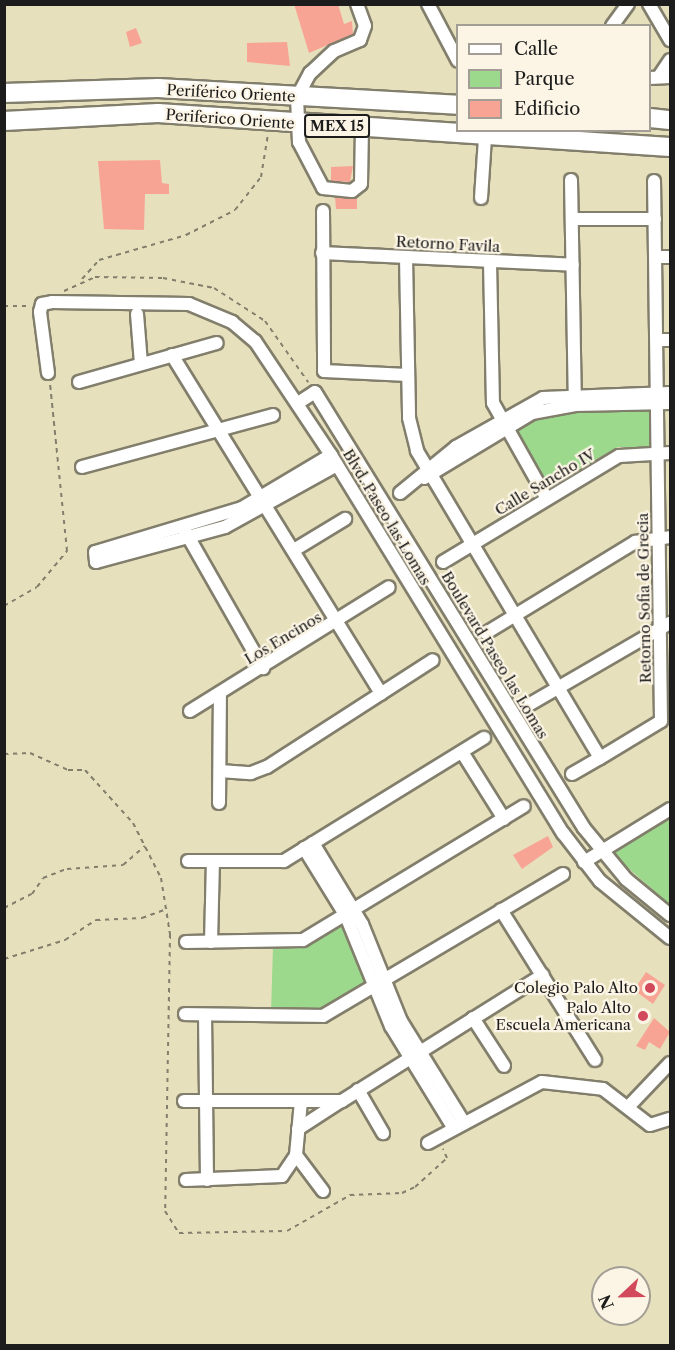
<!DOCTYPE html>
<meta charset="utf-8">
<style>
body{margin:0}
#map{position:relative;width:675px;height:1350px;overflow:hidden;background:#e7e0bc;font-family:"Libre Caslon Text",serif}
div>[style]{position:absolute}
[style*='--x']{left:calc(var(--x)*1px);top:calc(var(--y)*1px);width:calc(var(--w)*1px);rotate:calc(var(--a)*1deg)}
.green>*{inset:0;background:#9cd98d}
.building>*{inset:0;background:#f8a495}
.path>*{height:2px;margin-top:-1px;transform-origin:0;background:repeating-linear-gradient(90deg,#827e6c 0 4.5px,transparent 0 9px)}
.roads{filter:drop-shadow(2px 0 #827e6c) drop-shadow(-2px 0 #827e6c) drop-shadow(0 2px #827e6c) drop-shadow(0 -2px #827e6c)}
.minor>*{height:12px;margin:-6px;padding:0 6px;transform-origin:6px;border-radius:6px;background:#fff}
.highway>*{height:18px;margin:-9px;padding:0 9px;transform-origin:9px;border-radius:9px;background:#fff}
.dots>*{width:16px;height:16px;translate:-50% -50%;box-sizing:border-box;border:3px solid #fcf5e5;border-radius:50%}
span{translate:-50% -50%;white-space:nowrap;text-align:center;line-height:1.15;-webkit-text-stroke:4.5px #fcf5e5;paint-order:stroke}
.shield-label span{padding:2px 4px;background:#fcf5e5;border:2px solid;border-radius:4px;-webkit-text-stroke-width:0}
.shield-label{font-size:14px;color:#1c1c1c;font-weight:700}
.street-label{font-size:15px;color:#1c1c1c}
.poi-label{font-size:15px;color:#1c1c1c}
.right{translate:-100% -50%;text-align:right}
.frame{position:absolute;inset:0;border:6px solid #1c1c1c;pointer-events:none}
.legend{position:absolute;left:456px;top:24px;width:195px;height:108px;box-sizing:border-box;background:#fcf5e5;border:2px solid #a29e95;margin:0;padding:8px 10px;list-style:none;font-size:18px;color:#1c1c1c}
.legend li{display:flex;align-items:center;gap:12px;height:30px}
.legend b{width:30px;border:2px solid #a29e95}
.north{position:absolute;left:591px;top:1266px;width:60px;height:60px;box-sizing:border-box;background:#fcf5e5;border:2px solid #a29e95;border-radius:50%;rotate:248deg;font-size:16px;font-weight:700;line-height:24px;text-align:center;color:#1c1c1c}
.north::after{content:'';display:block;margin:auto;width:21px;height:27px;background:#d1495b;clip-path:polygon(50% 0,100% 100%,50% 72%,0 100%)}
</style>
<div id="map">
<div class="green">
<div style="clip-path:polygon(650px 407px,650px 447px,618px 447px,546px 488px,509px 427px,546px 411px)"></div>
<div style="clip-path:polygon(670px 812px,670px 905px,608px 850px)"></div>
<div style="clip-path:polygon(338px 924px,343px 925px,366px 985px,320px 1013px,271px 1012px,273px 946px,302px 946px)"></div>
</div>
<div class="building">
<div style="clip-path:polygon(294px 4px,338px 4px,344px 24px,352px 21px,353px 34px,309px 53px)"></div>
<div style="clip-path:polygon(136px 28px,142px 43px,130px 47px,126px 32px)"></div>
<div style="clip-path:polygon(287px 42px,290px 66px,247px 62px,247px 43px)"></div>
<div style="clip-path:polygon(160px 160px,162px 183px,169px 184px,169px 194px,145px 194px,144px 230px,104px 229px,98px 161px)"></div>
<div style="clip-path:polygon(353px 166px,350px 182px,331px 181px,331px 167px)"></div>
<div style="clip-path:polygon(335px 197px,357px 198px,357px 209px,336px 209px)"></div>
<div style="clip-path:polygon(548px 836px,553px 847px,522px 869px,513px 855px)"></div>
<div style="clip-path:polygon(646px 972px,665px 985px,653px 1004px,634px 990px)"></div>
<div style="clip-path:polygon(654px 1018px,670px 1032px,660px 1049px,649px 1042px,645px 1050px,636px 1046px)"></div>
</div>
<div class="path">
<div style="--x:82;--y:279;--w:25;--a:-48"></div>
<div style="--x:99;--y:260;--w:91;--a:-16"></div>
<div style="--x:186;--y:235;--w:55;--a:-27"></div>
<div style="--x:235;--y:210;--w:42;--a:-51.8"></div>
<div style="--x:261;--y:177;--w:44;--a:-80.8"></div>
<div style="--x:64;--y:291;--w:34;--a:-24"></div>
<div style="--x:95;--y:277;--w:68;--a:0.8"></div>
<div style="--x:163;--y:278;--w:52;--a:11.1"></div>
<div style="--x:214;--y:288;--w:61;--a:32.9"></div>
<div style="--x:265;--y:321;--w:75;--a:54.8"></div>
<div style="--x:4;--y:306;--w:25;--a:0"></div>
<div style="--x:4;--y:606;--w:38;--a:-30"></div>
<div style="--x:37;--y:587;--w:47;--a:-50.2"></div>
<div style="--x:67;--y:551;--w:169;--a:-95.8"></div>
<div style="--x:4;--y:754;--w:26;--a:-2"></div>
<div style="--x:30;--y:753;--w:42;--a:24.1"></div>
<div style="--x:68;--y:770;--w:17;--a:0"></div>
<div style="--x:85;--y:770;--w:72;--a:47.8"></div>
<div style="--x:133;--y:823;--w:62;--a:63"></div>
<div style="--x:161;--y:878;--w:57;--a:80.9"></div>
<div style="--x:170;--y:934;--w:277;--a:91"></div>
<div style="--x:165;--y:1211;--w:26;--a:58"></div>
<div style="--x:179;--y:1233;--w:108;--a:-1.1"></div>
<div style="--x:287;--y:1231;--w:73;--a:-29.7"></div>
<div style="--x:350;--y:1195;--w:52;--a:-2.2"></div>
<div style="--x:402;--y:1193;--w:14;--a:-25"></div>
<div style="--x:415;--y:1187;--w:43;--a:-42.2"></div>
<div style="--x:447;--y:1158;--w:10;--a:-114"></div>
<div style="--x:4;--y:908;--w:31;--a:-27"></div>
<div style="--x:32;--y:894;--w:19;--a:-55"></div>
<div style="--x:43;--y:878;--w:26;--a:-21"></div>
<div style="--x:67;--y:869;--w:56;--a:-4.1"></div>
<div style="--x:123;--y:865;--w:29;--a:-41"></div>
<div style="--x:4;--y:959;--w:64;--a:-17.3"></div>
<div style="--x:65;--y:940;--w:37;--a:-33"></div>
<div style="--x:96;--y:920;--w:46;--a:-2.5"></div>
<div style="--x:142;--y:918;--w:27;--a:-20"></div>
</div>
<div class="roads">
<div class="minor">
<div style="--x:357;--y:4;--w:23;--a:70"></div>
<div style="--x:365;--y:26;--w:15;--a:110"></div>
<div style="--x:360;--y:40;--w:28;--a:157"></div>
<div style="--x:334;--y:51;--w:33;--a:137"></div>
<div style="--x:310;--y:73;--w:27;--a:118"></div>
<div style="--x:297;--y:97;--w:45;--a:87.5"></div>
<div style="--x:299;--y:142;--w:52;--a:62.4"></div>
<div style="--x:323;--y:188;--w:29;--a:6"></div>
<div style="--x:352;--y:191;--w:11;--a:-38"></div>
<div style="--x:361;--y:184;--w:56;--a:-89"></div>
<div style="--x:428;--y:4;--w:64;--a:62.2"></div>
<div style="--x:649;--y:4;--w:42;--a:59.7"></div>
<div style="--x:612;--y:26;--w:27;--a:-54"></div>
<div style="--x:660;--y:75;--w:18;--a:-56"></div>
<div style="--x:650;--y:78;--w:20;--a:-3"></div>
<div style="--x:571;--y:180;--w:220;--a:89"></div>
<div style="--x:481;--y:198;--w:61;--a:-86.2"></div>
<div style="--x:323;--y:211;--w:160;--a:89.6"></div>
<div style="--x:324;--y:371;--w:84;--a:2.7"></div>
<div style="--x:572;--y:219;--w:83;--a:0"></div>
<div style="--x:322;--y:253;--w:251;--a:2.7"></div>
<div style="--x:406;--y:257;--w:161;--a:88.9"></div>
<div style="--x:409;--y:418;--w:34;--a:76"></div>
<div style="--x:417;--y:451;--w:357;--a:59.2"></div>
<div style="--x:600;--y:758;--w:71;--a:-31.2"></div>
<div style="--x:661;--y:721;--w:540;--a:-90.74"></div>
<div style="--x:656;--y:257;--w:14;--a:0"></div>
<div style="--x:490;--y:262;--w:141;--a:88.8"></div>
<div style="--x:493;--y:403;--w:110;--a:60.6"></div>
<div style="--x:137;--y:314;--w:50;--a:85.4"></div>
<div style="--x:658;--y:340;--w:12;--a:0"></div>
<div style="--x:172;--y:355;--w:398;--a:58.3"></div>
<div style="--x:48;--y:373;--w:62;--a:-97.5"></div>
<div style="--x:40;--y:312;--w:8;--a:-76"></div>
<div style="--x:42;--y:304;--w:10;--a:-11"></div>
<div style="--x:52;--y:302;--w:137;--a:0.8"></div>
<div style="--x:189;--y:304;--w:47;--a:22.7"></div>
<div style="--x:232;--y:322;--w:30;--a:40"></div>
<div style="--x:255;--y:341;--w:137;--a:56.3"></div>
<div style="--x:331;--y:455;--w:444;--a:58.5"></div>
<div style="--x:563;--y:833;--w:61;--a:52.4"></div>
<div style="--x:600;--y:881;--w:90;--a:39.2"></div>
<div style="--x:79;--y:382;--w:143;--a:-15.8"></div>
<div style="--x:298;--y:403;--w:20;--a:-33"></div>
<div style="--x:315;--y:392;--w:512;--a:58.33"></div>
<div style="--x:584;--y:828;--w:66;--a:50.5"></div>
<div style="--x:626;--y:879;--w:57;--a:39.3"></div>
<div style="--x:331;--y:455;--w:104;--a:149.2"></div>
<div style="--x:242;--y:508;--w:153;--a:163.3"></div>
<div style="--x:95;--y:552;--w:10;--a:84"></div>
<div style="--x:96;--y:562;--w:134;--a:-15.2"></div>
<div style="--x:225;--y:527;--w:128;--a:-29"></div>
<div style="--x:82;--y:467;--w:198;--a:-15.2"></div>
<div style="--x:424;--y:478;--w:126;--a:-31"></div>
<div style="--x:532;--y:413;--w:44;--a:-10.5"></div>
<div style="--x:575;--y:405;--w:95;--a:-1.2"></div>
<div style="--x:400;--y:493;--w:72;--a:-39.4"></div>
<div style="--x:456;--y:447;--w:100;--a:-29.4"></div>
<div style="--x:543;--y:398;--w:127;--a:-2.3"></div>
<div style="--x:185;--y:531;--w:158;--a:60.3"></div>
<div style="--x:294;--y:550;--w:60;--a:-31.3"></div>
<div style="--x:443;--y:562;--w:205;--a:-31.1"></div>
<div style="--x:619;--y:456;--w:51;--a:-3.4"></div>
<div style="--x:486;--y:633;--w:175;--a:-31.4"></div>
<div style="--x:635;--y:542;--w:35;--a:-8"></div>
<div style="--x:530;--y:704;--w:162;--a:-30.1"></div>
<div style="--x:190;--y:711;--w:234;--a:-31.9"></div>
<div style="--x:462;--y:752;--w:79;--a:57.9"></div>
<div style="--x:220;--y:771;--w:31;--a:4"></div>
<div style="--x:251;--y:773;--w:17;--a:-21"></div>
<div style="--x:267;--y:767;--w:197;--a:-32.8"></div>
<div style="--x:572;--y:774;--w:32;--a:-30"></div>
<div style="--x:219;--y:803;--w:109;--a:-89.5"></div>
<div style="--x:313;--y:843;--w:95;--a:58.8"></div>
<div style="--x:362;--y:924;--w:105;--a:68.1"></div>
<div style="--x:401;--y:1021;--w:118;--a:58.2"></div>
<div style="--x:304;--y:848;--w:80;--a:58.3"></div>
<div style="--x:346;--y:916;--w:119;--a:67.8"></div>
<div style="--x:391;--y:1026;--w:119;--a:58.5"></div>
<div style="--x:188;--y:861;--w:96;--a:0"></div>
<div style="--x:284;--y:861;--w:235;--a:-31.6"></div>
<div style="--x:584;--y:862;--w:101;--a:-31.6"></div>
<div style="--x:501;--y:910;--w:177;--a:57.9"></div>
<div style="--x:186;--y:942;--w:117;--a:-1"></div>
<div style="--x:303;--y:940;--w:258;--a:-31.2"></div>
<div style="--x:211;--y:942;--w:80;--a:-88.6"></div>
<div style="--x:185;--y:1014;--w:138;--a:0.8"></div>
<div style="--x:323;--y:1016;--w:279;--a:-30.6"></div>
<div style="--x:205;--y:1015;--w:165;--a:89.3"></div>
<div style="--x:473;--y:1018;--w:57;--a:57.1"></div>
<div style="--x:358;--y:1090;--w:50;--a:59.8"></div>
<div style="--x:184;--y:1101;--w:158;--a:0"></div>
<div style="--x:342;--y:1101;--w:237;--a:-32.1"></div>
<div style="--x:630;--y:1105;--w:58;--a:-46.4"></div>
<div style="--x:298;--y:1129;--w:51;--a:-33.1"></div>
<div style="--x:428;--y:1143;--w:129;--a:-28.2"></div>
<div style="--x:542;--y:1082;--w:61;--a:6.5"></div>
<div style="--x:603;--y:1089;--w:59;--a:37.5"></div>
<div style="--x:650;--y:1125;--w:21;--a:-17"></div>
<div style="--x:296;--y:1155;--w:45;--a:53.1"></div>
<div style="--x:186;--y:1180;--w:96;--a:-2.4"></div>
<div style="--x:282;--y:1176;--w:25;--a:-56"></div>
<div style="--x:296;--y:1155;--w:54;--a:-84.7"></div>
</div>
<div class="highway">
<div style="--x:4;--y:93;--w:154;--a:-1.9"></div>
<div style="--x:158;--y:88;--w:300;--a:3.2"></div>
<div style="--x:650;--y:118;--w:20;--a:6"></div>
<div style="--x:4;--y:121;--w:154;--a:-3"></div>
<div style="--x:158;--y:113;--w:513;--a:3.8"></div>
</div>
</div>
<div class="dots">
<div style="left:650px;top:988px;background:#d1495b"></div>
<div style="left:643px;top:1016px;background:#d1495b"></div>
</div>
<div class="shield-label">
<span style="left:337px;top:126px">MEX 15</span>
</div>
<div class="street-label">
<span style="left:231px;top:93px;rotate:3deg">Periférico Oriente</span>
<span style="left:230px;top:119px;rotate:4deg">Periferico Oriente</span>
<span style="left:448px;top:244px;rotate:3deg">Retorno Favila</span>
<span style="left:545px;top:482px;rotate:-31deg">Calle Sancho IV</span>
<span style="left:387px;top:517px;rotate:59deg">Blvd. Paseo las Lomas</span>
<span style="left:644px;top:598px;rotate:-91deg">Retorno Sofia de Grecia</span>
<span style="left:283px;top:638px;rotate:-31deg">Los Encinos</span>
<span style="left:495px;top:655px;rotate:59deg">Boulevard Paseo las Lomas</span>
</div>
<div class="poi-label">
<span class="right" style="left:638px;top:988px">Colegio Palo Alto</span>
<span class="right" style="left:631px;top:1016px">Palo Alto<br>Escuela Americana</span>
</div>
<div class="frame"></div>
<ul class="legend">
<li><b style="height:8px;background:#fff"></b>Calle</li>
<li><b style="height:16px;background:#9cd98d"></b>Parque</li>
<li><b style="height:16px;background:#f8a495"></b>Edificio</li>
</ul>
<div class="north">N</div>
</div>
